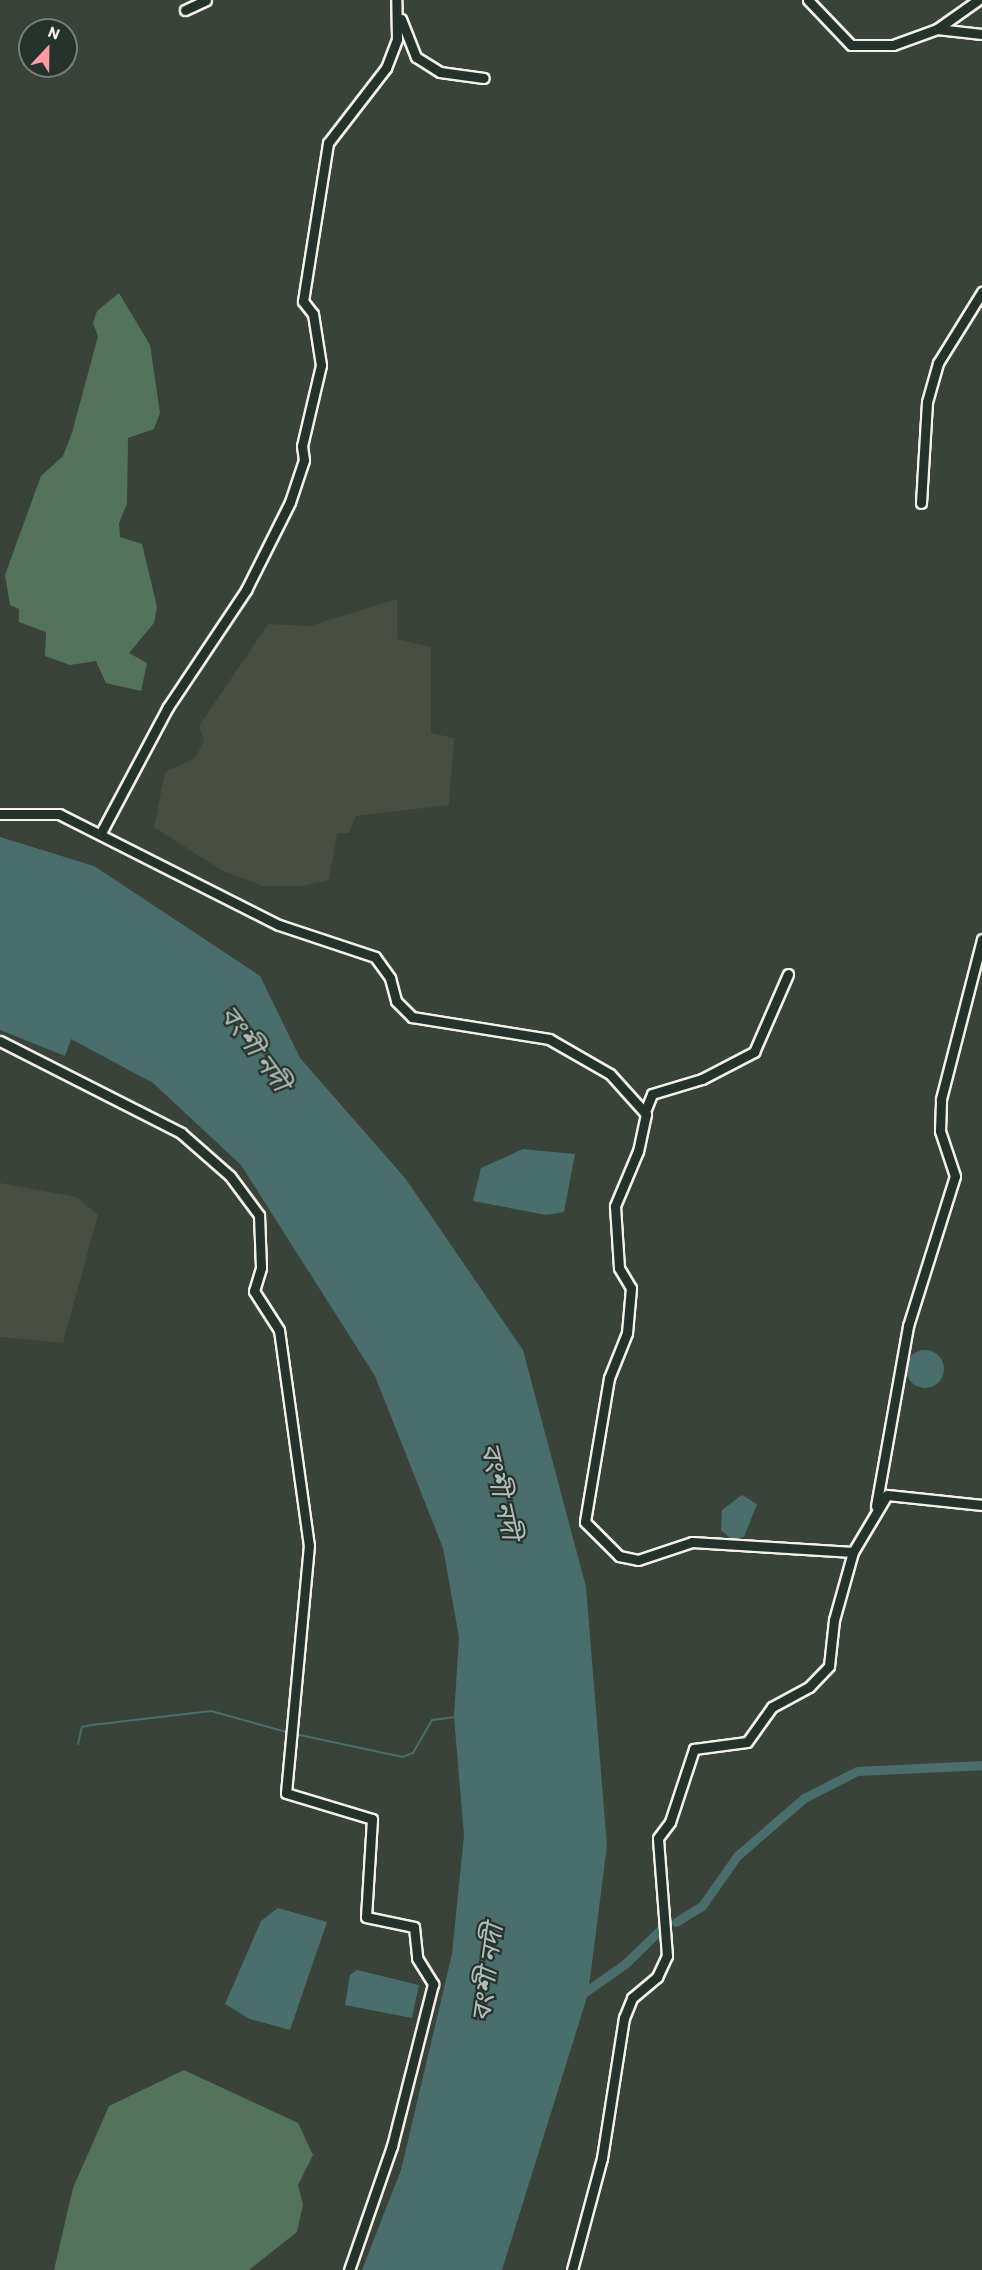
<!DOCTYPE html>
<meta charset="utf-8">
<style>
body{margin:0}
#map{position:relative;width:982px;height:2270px;overflow:hidden;background:#3a4339;font-family:Itim,"Noto Sans Bengali",sans-serif}
div>[style]{position:absolute}
[style*='--x']{left:calc(var(--x)*1px);top:calc(var(--y)*1px);width:calc(var(--w)*1px);rotate:calc(var(--a)*1deg)}
.built>*{inset:0;background:#484e41}
.green>*{inset:0;background:#54735c}
.water>*{inset:0;background:#496e6c}
.round{border-radius:50%}
.stream>*{height:2px;margin:-1px;padding:0 1px;transform-origin:1px;border-radius:1px;background:#496e6c}
.canal>*{height:9px;margin:-4.5px;padding:0 4.5px;transform-origin:4.5px;border-radius:4.5px;background:#496e6c}
.roads{filter:drop-shadow(2px 0 #f4f1e8) drop-shadow(-2px 0 #f4f1e8) drop-shadow(0 2px #f4f1e8) drop-shadow(0 -2px #f4f1e8)}
.minor>*{height:9px;margin:-4.5px;padding:0 4.5px;transform-origin:4.5px;border-radius:4.5px;background:#26332d}
span{translate:-50% -50%;white-space:nowrap;text-align:center;line-height:1.15;-webkit-text-stroke:4.5px #26332d;paint-order:stroke}
.water-label{font-size:27px;color:#b0bdb6;font-style:italic}
.north{position:absolute;left:18px;top:18px;width:60px;height:60px;box-sizing:border-box;background:#26332d;border:2px solid #787f78;border-radius:50%;rotate:22deg;font-size:16px;font-weight:700;line-height:24px;text-align:center;color:#f4f1e8}
.north::after{content:'';display:block;margin:auto;width:21px;height:27px;background:#ff9aa2;clip-path:polygon(50% 0,100% 100%,50% 72%,0 100%)}
</style>
<div id="map">
<div class="built">
<div style="clip-path:polygon(397px 599px,397px 639px,431px 647px,431px 733px,454px 738px,449px 805px,356px 816px,349px 833px,337px 833px,329px 880px,302px 886px,263px 886px,221px 870px,154px 827px,165px 772px,195px 758px,204px 741px,199px 726px,268px 624px,310px 626px)"></div>
<div style="clip-path:polygon(0 1183px,76px 1197px,98px 1215px,63px 1343px,0 1337px)"></div>
</div>
<div class="green">
<div style="clip-path:polygon(119px 293px,150px 345px,160px 413px,154px 429px,128px 438px,127px 504px,119px 523px,120px 537px,142px 544px,157px 607px,154px 623px,129px 653px,147px 663px,141px 691px,106px 683px,96px 661px,70px 665px,45px 656px,46px 632px,19px 622px,19px 609px,10px 605px,5px 575px,41px 476px,63px 456px,72px 433px,98px 336px,93px 323px,97px 311px)"></div>
<div style="clip-path:polygon(184px 2070px,298px 2123px,313px 2155px,298px 2185px,303px 2205px,297px 2232px,249px 2270px,54px 2270px,73px 2188px,109px 2106px)"></div>
</div>
<div class="water">
<div style="clip-path:polygon(0 837px,94px 866px,260px 976px,300px 1058px,405px 1178px,523px 1350px,586px 1587px,607px 1846px,588px 1994px,502px 2270px,362px 2270px,401px 2170px,452px 1954px,464px 1835px,454px 1717px,459px 1637px,443px 1548px,375px 1376px,241px 1165px,153px 1083px,71px 1039px,65px 1056px,0 1030px)"></div>
<div style="clip-path:polygon(523px 1149px,575px 1154px,564px 1212px,546px 1215px,473px 1201px,481px 1168px)"></div>
<div class="round" style="left:906px;top:1350px;width:38px;height:38px"></div>
<div style="clip-path:polygon(742px 1495px,757px 1504px,744px 1537px,732px 1540px,721px 1530px,722px 1510px)"></div>
<div style="clip-path:polygon(278px 1908px,327px 1922px,290px 2030px,250px 2019px,225px 2004px,261px 1921px)"></div>
<div style="clip-path:polygon(357px 1970px,419px 1985px,412px 2018px,345px 2005px,350px 1975px)"></div>
</div>
<div class="stream">
<div style="--x:295;--y:1734;--w:109;--a:12.1"></div>
<div style="--x:402;--y:1757;--w:12;--a:-20"></div>
<div style="--x:413;--y:1753;--w:38;--a:-60"></div>
<div style="--x:432;--y:1720;--w:24;--a:-7"></div>
<div style="--x:78;--y:1744;--w:17;--a:-77"></div>
<div style="--x:82;--y:1727;--w:10;--a:-11"></div>
<div style="--x:92;--y:1725;--w:120;--a:-6.7"></div>
<div style="--x:211;--y:1711;--w:82;--a:15.6"></div>
</div>
<div class="canal">
<div style="--x:676;--y:1922;--w:31;--a:-32"></div>
<div style="--x:702;--y:1906;--w:61;--a:-55"></div>
<div style="--x:737;--y:1856;--w:89;--a:-40.9"></div>
<div style="--x:804;--y:1798;--w:59;--a:-27"></div>
<div style="--x:857;--y:1771;--w:125;--a:-2.7"></div>
<div style="--x:578;--y:1997;--w:57;--a:-35.1"></div>
<div style="--x:625;--y:1964;--w:50;--a:-44.2"></div>
</div>
<div class="roads">
<div class="minor">
<div style="--x:808;--y:0;--w:62;--a:46.3"></div>
<div style="--x:851;--y:45;--w:42;--a:0"></div>
<div style="--x:893;--y:45;--w:47;--a:-20"></div>
<div style="--x:937;--y:29;--w:45;--a:6.3"></div>
<div style="--x:185;--y:10;--w:23;--a:-25"></div>
<div style="--x:401;--y:19;--w:41;--a:68.5"></div>
<div style="--x:416;--y:57;--w:28;--a:32"></div>
<div style="--x:440;--y:72;--w:44;--a:7.8"></div>
<div style="--x:937;--y:29;--w:50;--a:-35.3"></div>
<div style="--x:921;--y:503;--w:101;--a:-86.6"></div>
<div style="--x:927;--y:402;--w:41;--a:-74.2"></div>
<div style="--x:938;--y:363;--w:84;--a:-58.2"></div>
<div style="--x:0;--y:814;--w:59;--a:0"></div>
<div style="--x:59;--y:814;--w:246;--a:26.8"></div>
<div style="--x:279;--y:925;--w:101;--a:18.4"></div>
<div style="--x:375;--y:957;--w:26;--a:54"></div>
<div style="--x:390;--y:978;--w:24;--a:75"></div>
<div style="--x:396;--y:1001;--w:23;--a:45"></div>
<div style="--x:412;--y:1017;--w:139;--a:9.1"></div>
<div style="--x:549;--y:1039;--w:70;--a:29.8"></div>
<div style="--x:610;--y:1074;--w:54;--a:48"></div>
<div style="--x:646;--y:1114;--w:38;--a:102"></div>
<div style="--x:638;--y:1151;--w:60;--a:112.7"></div>
<div style="--x:615;--y:1206;--w:62;--a:86.3"></div>
<div style="--x:619;--y:1268;--w:23;--a:59"></div>
<div style="--x:631;--y:1288;--w:45;--a:95.1"></div>
<div style="--x:627;--y:1333;--w:48;--a:111.8"></div>
<div style="--x:609;--y:1378;--w:146;--a:99.5"></div>
<div style="--x:585;--y:1522;--w:48;--a:45"></div>
<div style="--x:619;--y:1556;--w:19;--a:12"></div>
<div style="--x:638;--y:1560;--w:57;--a:-18.4"></div>
<div style="--x:692;--y:1542;--w:161;--a:3.6"></div>
<div style="--x:102;--y:831;--w:140;--a:-62"></div>
<div style="--x:168;--y:707;--w:141;--a:-56.3"></div>
<div style="--x:246;--y:590;--w:98;--a:-63.4"></div>
<div style="--x:290;--y:502;--w:44;--a:-71.6"></div>
<div style="--x:304;--y:460;--w:14;--a:-98"></div>
<div style="--x:302;--y:446;--w:83;--a:-76.8"></div>
<div style="--x:321;--y:365;--w:52;--a:-98.9"></div>
<div style="--x:313;--y:314;--w:16;--a:-128"></div>
<div style="--x:303;--y:301;--w:160;--a:-81"></div>
<div style="--x:328;--y:143;--w:95;--a:-52.3"></div>
<div style="--x:386;--y:68;--w:31;--a:-69"></div>
<div style="--x:397;--y:39;--w:39;--a:-91"></div>
<div style="--x:0;--y:1041;--w:203;--a:26.9"></div>
<div style="--x:181;--y:1133;--w:65;--a:41.3"></div>
<div style="--x:230;--y:1176;--w:49;--a:53.4"></div>
<div style="--x:259;--y:1215;--w:53;--a:87.8"></div>
<div style="--x:261;--y:1268;--w:24;--a:107"></div>
<div style="--x:254;--y:1291;--w:46;--a:57.3"></div>
<div style="--x:279;--y:1330;--w:217;--a:82.1"></div>
<div style="--x:309;--y:1545;--w:249;--a:95.3"></div>
<div style="--x:286;--y:1793;--w:90;--a:16.8"></div>
<div style="--x:372;--y:1819;--w:98;--a:93.5"></div>
<div style="--x:366;--y:1917;--w:49;--a:11.8"></div>
<div style="--x:414;--y:1927;--w:31;--a:84"></div>
<div style="--x:417;--y:1958;--w:31;--a:58"></div>
<div style="--x:433;--y:1984;--w:167;--a:104.2"></div>
<div style="--x:392;--y:2146;--w:131;--a:109.1"></div>
<div style="--x:646;--y:1109;--w:16;--a:-68"></div>
<div style="--x:652;--y:1094;--w:52;--a:-16.7"></div>
<div style="--x:702;--y:1079;--w:59;--a:-27.4"></div>
<div style="--x:754;--y:1052;--w:85;--a:-66.4"></div>
<div style="--x:876;--y:1506;--w:183;--a:-79.9"></div>
<div style="--x:908;--y:1326;--w:157;--a:-72.6"></div>
<div style="--x:955;--y:1176;--w:47;--a:-108.4"></div>
<div style="--x:940;--y:1131;--w:32;--a:-88"></div>
<div style="--x:941;--y:1099;--w:165;--a:-75.6"></div>
<div style="--x:572;--y:2270;--w:116;--a:-75"></div>
<div style="--x:602;--y:2158;--w:142;--a:-81.1"></div>
<div style="--x:624;--y:2018;--w:22;--a:-68"></div>
<div style="--x:632;--y:1998;--w:33;--a:-40"></div>
<div style="--x:657;--y:1977;--w:23;--a:-65"></div>
<div style="--x:667;--y:1956;--w:118;--a:-94.4"></div>
<div style="--x:658;--y:1838;--w:20;--a:-53"></div>
<div style="--x:670;--y:1822;--w:77;--a:-71.8"></div>
<div style="--x:694;--y:1749;--w:53;--a:-7.5"></div>
<div style="--x:747;--y:1742;--w:43;--a:-54.5"></div>
<div style="--x:772;--y:1707;--w:42;--a:-28.4"></div>
<div style="--x:809;--y:1687;--w:29;--a:-46"></div>
<div style="--x:829;--y:1666;--w:46;--a:-83.8"></div>
<div style="--x:834;--y:1620;--w:71;--a:-74.4"></div>
<div style="--x:853;--y:1552;--w:66;--a:-59.2"></div>
<div style="--x:887;--y:1495;--w:96;--a:6"></div>
</div>
</div>
<div class="water-label">
<span style="left:255px;top:1048px;rotate:54deg">বংশী নদী</span>
<span style="left:501px;top:1491px;rotate:77deg">বংশী নদী</span>
<span style="left:487px;top:1973px;rotate:-82deg">বংশী নদী</span>
</div>
<div class="north">N</div>
</div>
